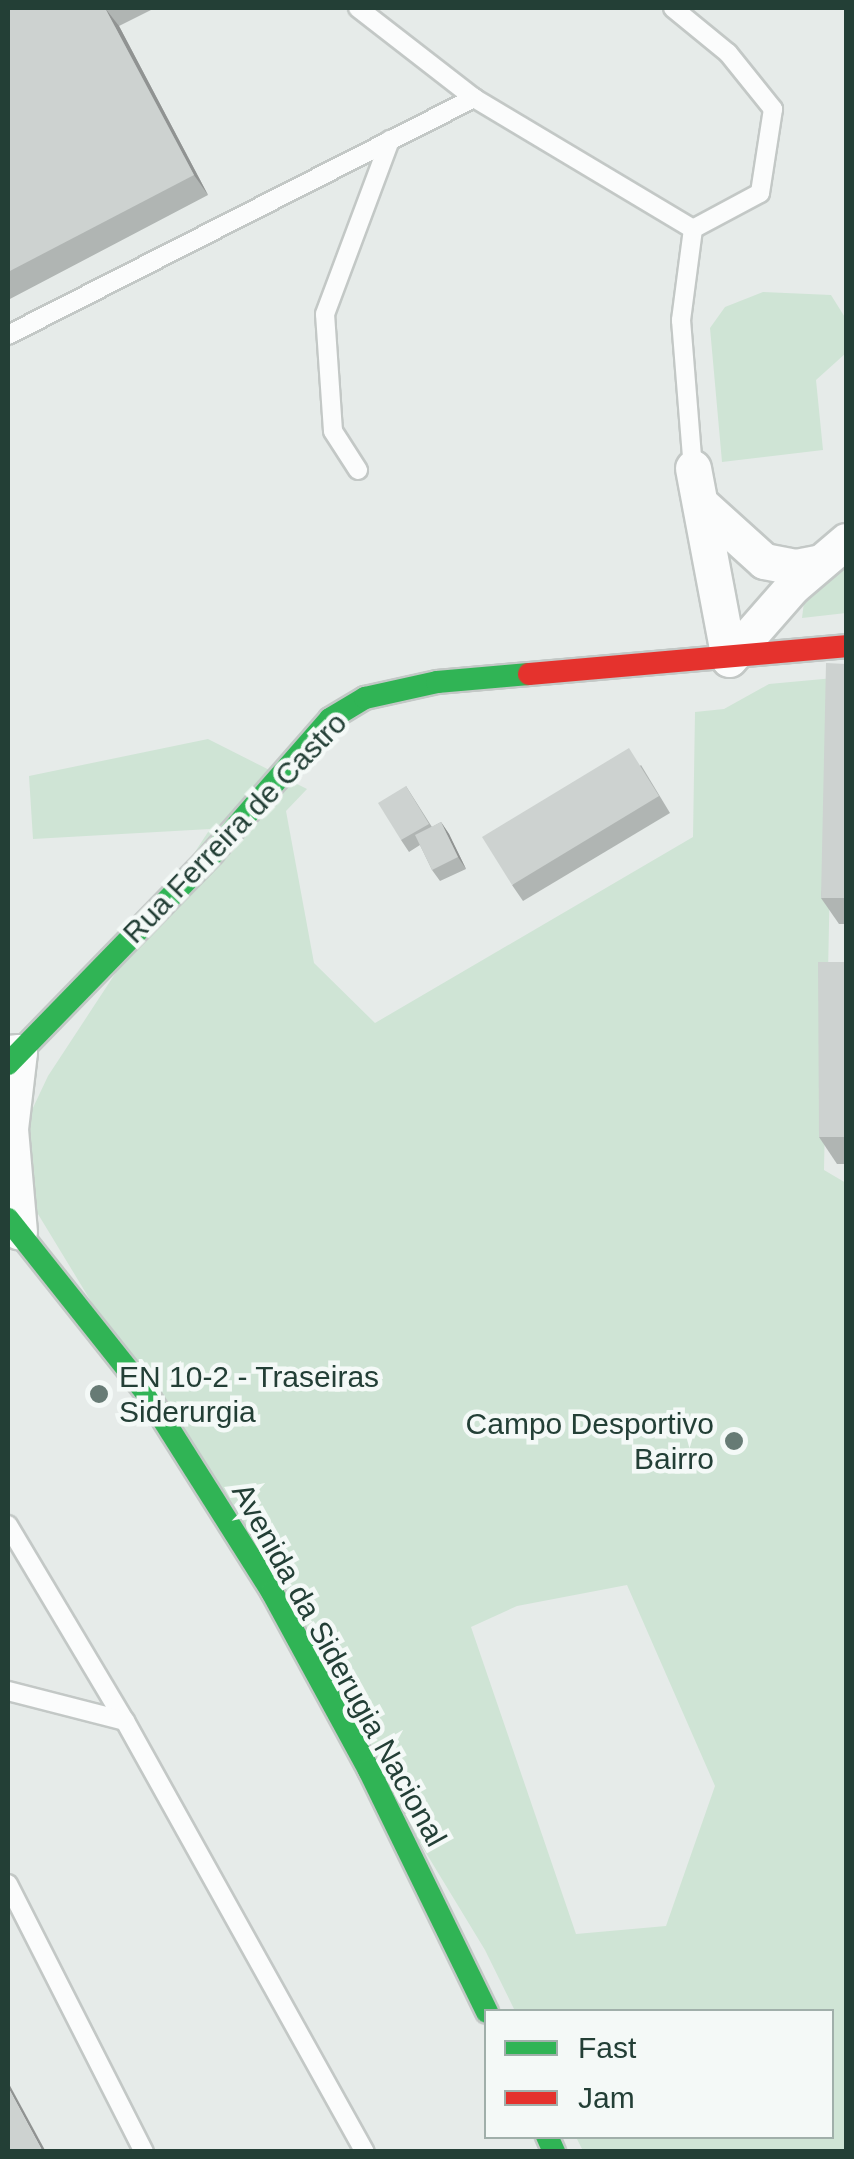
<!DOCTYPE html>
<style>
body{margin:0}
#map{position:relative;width:854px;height:2159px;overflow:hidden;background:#e6ebe9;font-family:Helvetica,sans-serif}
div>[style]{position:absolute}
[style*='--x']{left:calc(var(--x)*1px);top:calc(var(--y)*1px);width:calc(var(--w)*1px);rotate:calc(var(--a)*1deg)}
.green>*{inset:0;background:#cfe4d5}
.roads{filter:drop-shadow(2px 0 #c3c8c6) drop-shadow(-2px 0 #c3c8c6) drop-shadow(0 2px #c3c8c6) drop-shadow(0 -2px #c3c8c6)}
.lane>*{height:18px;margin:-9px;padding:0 9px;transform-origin:9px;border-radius:9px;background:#fbfcfc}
.street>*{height:35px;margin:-17.5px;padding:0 17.5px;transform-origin:17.5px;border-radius:17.5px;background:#fbfcfc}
.fast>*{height:22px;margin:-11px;padding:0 11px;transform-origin:11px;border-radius:11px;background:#30b455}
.jam>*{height:22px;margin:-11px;padding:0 11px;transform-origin:11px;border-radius:11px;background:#e5322d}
.wall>*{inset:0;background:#b0b5b3}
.shaded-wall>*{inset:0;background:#909392}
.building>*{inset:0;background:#cdd2d0}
.dots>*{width:28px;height:28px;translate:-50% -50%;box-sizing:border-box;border:5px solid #f4f9f7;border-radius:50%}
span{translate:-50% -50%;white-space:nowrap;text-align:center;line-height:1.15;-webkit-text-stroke:9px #f4f9f7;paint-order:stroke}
.street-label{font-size:30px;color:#233f36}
.poi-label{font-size:30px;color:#233f36}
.left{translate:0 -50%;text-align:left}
.right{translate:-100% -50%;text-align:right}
.frame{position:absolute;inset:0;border:10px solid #233f36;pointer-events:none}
.legend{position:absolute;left:484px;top:2009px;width:350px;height:130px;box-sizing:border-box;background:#f4f9f7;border:2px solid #a0afaa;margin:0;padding:12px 18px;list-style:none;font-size:30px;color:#233f36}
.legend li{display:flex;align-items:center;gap:20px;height:50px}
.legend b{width:50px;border:2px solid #a0afaa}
</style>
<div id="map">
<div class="green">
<div style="clip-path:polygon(763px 292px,831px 295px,846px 319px,846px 353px,816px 380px,823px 450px,722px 462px,710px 328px,725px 307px)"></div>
<div style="clip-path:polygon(846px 552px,846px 613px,802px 618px,805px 594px)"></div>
<div style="clip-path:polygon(evenodd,834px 678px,824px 1170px,846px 1183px,846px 2151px,583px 2151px,576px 2137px,832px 2136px,832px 2012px,515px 2011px,485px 1950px,24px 1191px,22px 1131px,48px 1076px,210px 829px,33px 839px,29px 776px,208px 739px,307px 789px,286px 811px,314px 963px,375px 1023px,693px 837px,695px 712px,724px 709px,769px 684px,834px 678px,627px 1585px,715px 1786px,666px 1926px,576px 1934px,471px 1627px,517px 1606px,627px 1585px)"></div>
</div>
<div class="roads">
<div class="lane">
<div style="--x:358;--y:8;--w:147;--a:37.8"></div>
<div style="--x:474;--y:98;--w:255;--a:30.9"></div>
<div style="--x:693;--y:229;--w:92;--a:97.5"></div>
<div style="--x:681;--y:320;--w:148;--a:85.4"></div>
<div style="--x:673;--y:8;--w:71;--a:39.3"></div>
<div style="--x:728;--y:53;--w:72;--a:51.2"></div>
<div style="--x:773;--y:109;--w:85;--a:98.8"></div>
<div style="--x:760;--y:193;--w:76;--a:151.8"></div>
<div style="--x:8;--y:335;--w:523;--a:-26.96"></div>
<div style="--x:358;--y:470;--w:46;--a:-122.7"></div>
<div style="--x:333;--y:431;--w:117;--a:-93.9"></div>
<div style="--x:325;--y:314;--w:186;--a:-69.5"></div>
<div style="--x:8;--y:1525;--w:228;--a:59.2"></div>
<div style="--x:125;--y:1721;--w:493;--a:60.9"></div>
<div style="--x:8;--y:1691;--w:121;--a:14.4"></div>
<div style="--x:8;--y:1884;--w:301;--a:63.1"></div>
</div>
<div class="street">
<div style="--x:693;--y:468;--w:194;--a:79.3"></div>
<div style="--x:701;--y:504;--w:85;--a:42.1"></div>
<div style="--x:764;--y:561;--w:33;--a:11"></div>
<div style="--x:796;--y:567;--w:25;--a:-11"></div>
<div style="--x:729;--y:659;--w:96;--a:-48.8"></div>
<div style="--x:792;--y:587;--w:71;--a:-40.4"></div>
<div style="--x:8;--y:1053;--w:11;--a:-5"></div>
<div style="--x:19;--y:1052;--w:78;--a:96.7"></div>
<div style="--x:10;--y:1129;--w:103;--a:85"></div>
</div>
<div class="fast">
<div style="--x:8;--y:1064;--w:293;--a:-45.8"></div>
<div style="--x:212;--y:854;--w:179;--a:-48.8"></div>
<div style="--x:330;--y:719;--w:41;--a:-31"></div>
<div style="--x:365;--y:698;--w:74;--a:-12.5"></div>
<div style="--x:437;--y:682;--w:92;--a:-5"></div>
<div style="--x:8;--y:1219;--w:223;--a:51.5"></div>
<div style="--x:147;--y:1394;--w:234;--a:57.7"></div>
<div style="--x:272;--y:1592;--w:203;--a:61.4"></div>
<div style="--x:369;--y:1770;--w:269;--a:64"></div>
<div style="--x:547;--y:2136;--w:17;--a:66"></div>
</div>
<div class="jam">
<div style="--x:529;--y:674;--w:318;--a:-5"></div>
</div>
</div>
<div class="wall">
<div style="clip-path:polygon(8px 8px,155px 8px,119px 26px,208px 195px,8px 300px)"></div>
<div style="clip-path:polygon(846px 664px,846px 924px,839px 924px,821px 898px)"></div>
<div style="clip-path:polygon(641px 765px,670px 813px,523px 901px,512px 885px)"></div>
<div style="clip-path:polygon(406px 786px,432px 827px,441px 822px,449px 834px,466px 869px,440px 881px,432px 870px,420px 845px,409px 852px,401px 840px)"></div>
<div style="clip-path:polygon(846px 962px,846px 1164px,837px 1164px,819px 1137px)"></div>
</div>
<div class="shaded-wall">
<div style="clip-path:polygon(105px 8px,119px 26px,208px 195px,194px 175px)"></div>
<div style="clip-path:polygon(441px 822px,449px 834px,466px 869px,458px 857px)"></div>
<div style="clip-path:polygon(8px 2082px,46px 2152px,43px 2152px,8px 2087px)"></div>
</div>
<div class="building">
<div style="clip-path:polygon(8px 8px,105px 8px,194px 175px,8px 272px)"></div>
<div style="clip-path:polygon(826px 663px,846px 664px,846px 898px,821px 898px)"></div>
<div style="clip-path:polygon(629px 748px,659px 796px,512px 885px,482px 837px)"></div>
<div style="clip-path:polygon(406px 786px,429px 824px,401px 840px,378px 803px)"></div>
<div style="clip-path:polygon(441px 822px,458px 857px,432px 870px,415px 835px)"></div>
<div style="clip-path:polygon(818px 962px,846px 962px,846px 1137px,819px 1137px)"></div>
<div style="clip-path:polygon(8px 2087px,43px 2152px,8px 2152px)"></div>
</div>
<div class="dots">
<div style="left:99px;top:1394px;background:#677b75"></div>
<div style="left:734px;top:1441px;background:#677b75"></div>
</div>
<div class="street-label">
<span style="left:235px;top:828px;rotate:-46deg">Rua Ferreira de Castro</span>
<span style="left:339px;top:1665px;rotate:61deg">Avenida da Siderugia Nacional</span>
</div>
<div class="poi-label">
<span class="left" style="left:119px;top:1394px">EN 10-2 - Traseiras<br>Siderurgia</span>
<span class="right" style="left:714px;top:1441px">Campo Desportivo<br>Bairro</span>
</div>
<div class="frame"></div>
<ul class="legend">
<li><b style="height:12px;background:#30b455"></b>Fast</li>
<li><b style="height:12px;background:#e5322d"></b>Jam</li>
</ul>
</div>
